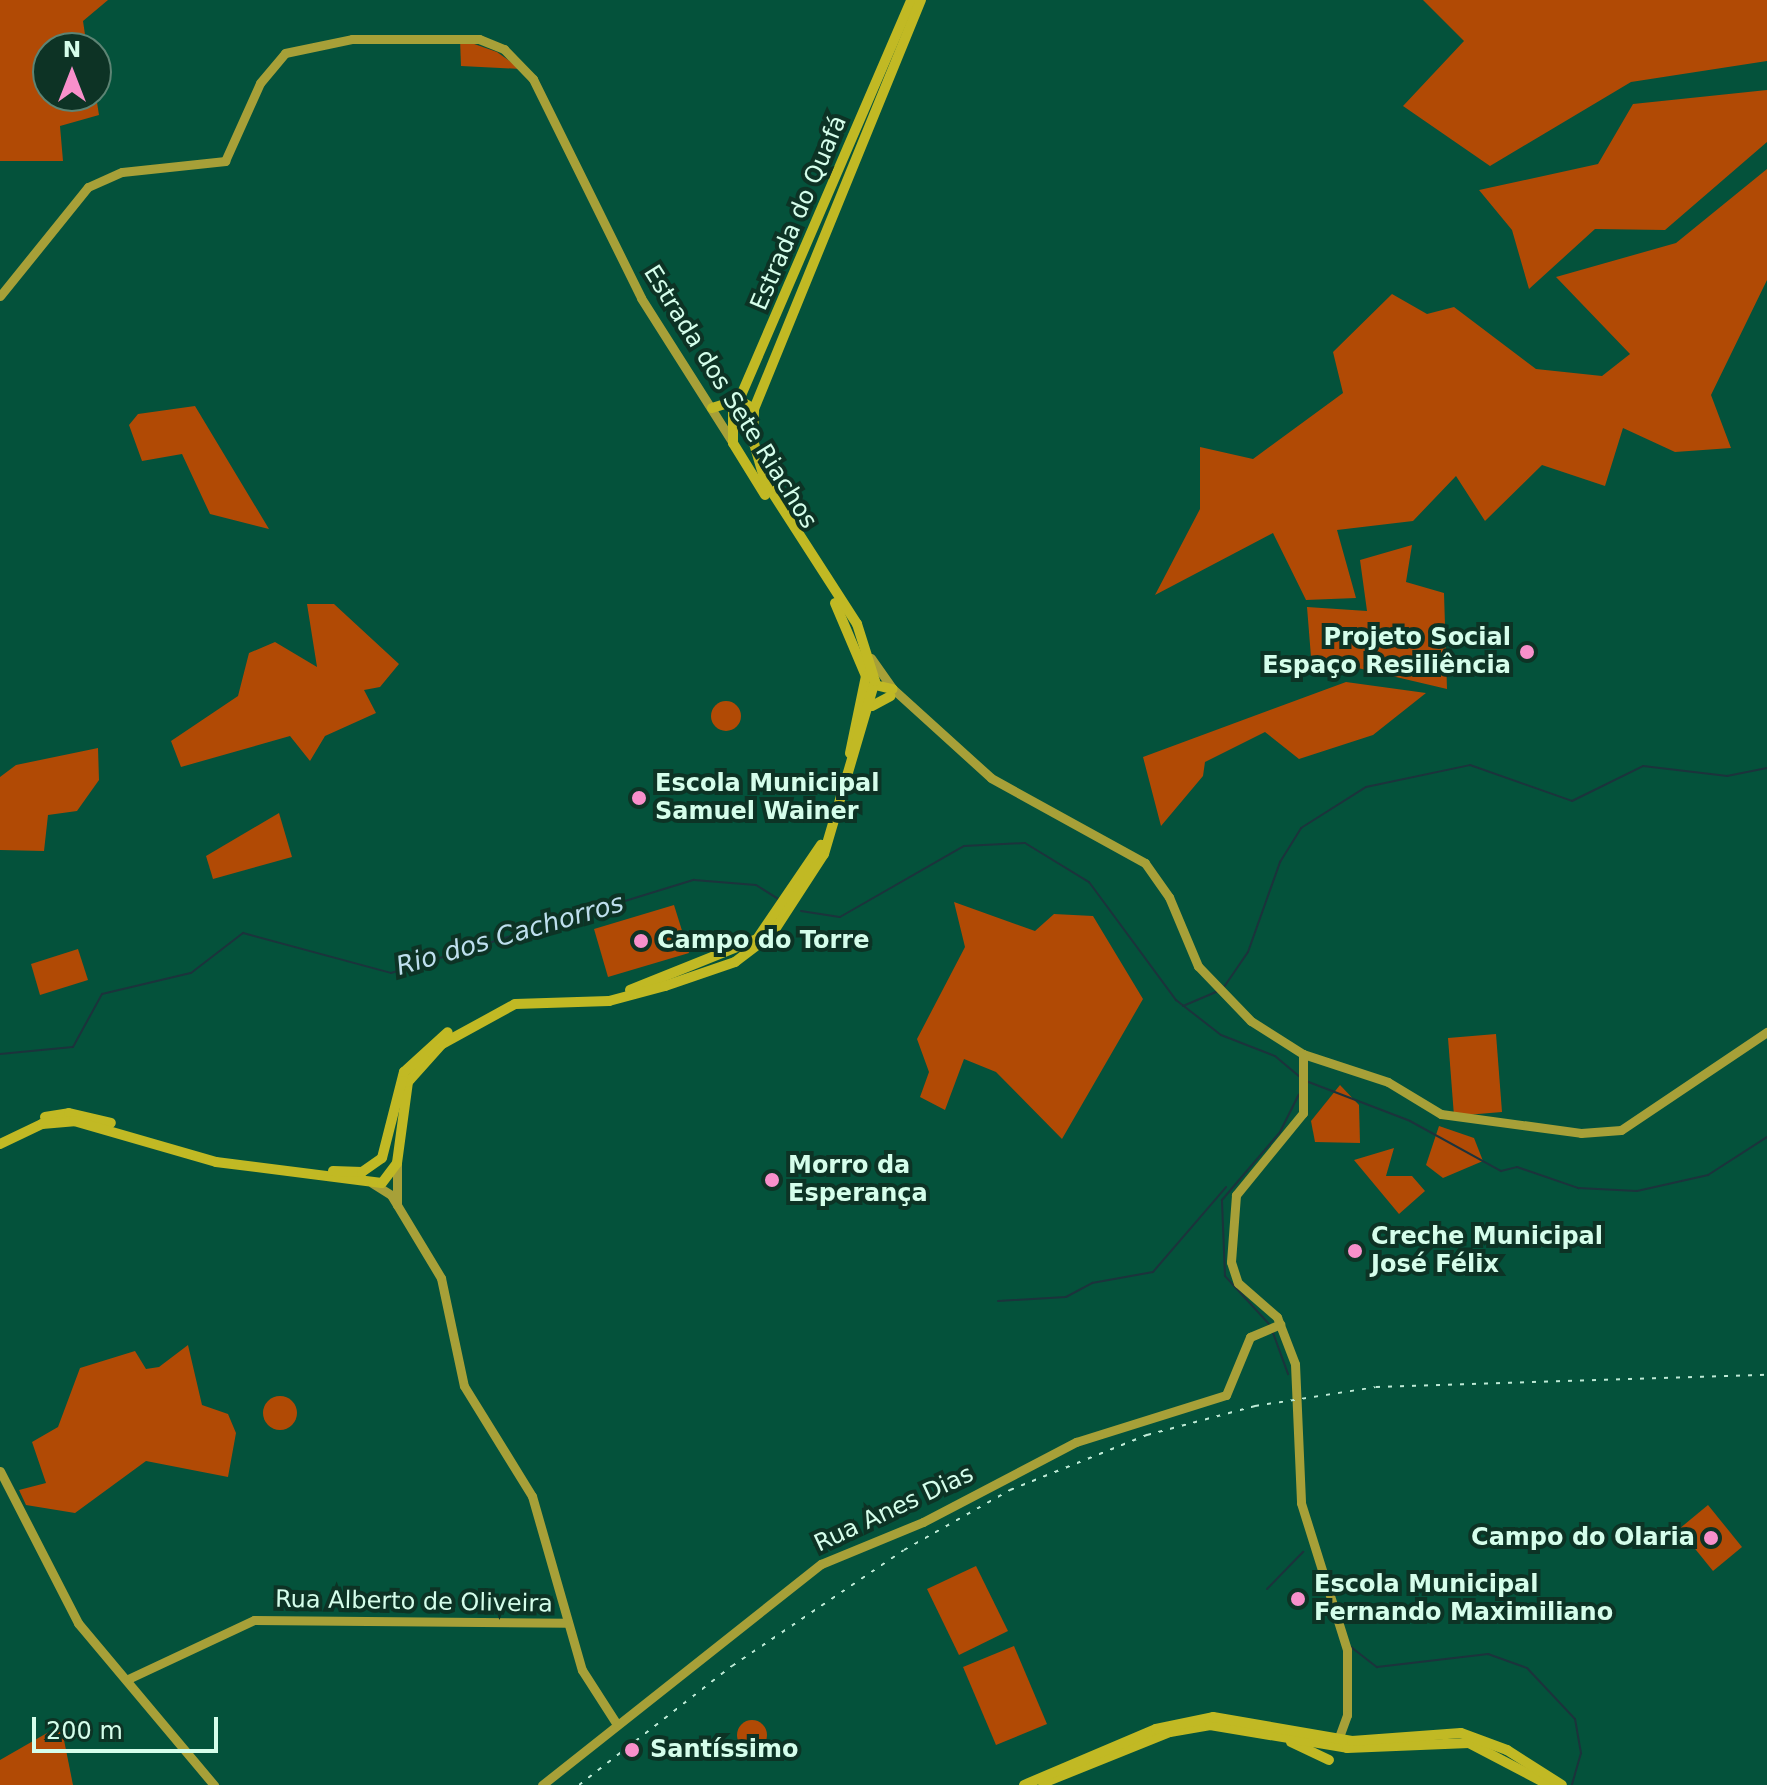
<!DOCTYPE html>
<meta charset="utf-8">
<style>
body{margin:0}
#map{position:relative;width:1767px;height:1785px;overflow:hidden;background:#04523b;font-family:"DejaVu Sans",sans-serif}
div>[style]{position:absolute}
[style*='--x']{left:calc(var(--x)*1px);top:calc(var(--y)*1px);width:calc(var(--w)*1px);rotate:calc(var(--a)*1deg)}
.green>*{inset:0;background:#b14a05}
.round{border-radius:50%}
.stream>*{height:2px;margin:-1px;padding:0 1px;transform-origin:1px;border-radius:1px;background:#1c333c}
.secondary>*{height:9px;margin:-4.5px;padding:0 4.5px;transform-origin:4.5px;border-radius:4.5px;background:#a7a038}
.primary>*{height:10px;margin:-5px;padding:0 5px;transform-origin:5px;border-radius:5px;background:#c1b924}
.rail>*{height:2px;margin-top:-1px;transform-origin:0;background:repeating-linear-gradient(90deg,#bdead6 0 4px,transparent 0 12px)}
.dots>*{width:22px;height:22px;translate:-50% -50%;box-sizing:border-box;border:4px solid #0d3325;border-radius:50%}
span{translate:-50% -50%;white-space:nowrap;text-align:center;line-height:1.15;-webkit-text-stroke:8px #0d3325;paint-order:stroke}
.street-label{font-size:24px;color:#d5feeb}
.poi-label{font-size:24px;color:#d5feeb;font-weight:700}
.right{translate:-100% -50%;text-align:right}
.left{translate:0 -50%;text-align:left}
.water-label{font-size:26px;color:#bedfed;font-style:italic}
.north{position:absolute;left:32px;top:32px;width:80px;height:80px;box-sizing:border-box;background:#0d3325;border:2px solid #5d8474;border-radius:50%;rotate:0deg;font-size:22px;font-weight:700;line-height:32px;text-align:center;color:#d5feeb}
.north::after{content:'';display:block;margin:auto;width:28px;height:36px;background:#f890cb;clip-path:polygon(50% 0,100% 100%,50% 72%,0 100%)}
.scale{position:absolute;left:32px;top:1717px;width:186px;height:36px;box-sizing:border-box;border:4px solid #d5feeb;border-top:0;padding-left:10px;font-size:24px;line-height:28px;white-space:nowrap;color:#d5feeb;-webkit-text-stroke:6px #0d3325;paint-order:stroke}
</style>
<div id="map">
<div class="green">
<div style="clip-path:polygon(0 0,108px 0,83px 21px,87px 48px,48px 48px,48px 96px,96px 96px,99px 115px,60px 126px,63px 161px,0 161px)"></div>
<div style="clip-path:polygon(1423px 0,1767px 0,1767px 61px,1631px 82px,1490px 166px,1403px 106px,1464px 41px)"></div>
<div style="clip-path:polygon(460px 39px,497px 52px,521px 69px,461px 66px)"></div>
<div style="clip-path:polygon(1767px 90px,1767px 142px,1665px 230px,1595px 229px,1529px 289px,1512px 230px,1479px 190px,1598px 164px,1633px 104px)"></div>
<div style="clip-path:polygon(1767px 169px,1767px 280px,1711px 395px,1731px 448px,1675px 452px,1623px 428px,1605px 486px,1542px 465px,1485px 521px,1456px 476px,1413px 521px,1337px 530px,1356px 598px,1306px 600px,1273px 533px,1155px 595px,1200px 509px,1200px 447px,1253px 459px,1343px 393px,1333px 352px,1392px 294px,1427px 314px,1454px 307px,1536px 369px,1602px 376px,1630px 354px,1556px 277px,1676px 243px)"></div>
<div style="clip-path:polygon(195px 406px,269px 529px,210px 514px,182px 454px,142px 461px,129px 425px,138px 414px)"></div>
<div style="clip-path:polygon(1412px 545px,1406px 582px,1444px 593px,1447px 689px,1311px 657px,1307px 607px,1367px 611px,1360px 560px)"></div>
<div style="clip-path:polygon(307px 604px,334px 604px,399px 664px,380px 687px,364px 690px,376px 713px,325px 736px,310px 761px,290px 736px,181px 767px,171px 741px,238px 696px,249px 653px,275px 642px,317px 667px)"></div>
<div style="clip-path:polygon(1346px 682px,1426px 693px,1373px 735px,1299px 759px,1265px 732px,1205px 762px,1203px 776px,1161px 826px,1143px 757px)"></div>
<div class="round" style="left:711px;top:701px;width:30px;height:30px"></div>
<div style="clip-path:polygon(98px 748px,99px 780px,77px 811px,48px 815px,44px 851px,0 850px,0 777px,16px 765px)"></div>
<div style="clip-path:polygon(279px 813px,292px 857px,213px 879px,206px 856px)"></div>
<div style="clip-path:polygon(954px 902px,1035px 931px,1054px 914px,1093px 916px,1143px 999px,1062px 1139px,996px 1072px,964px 1059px,945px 1110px,920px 1097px,929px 1072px,917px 1039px,965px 947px)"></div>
<div style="clip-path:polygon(674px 905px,689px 953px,608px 977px,594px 929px)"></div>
<div style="clip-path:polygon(78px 949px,88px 980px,40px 995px,31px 964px)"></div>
<div style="clip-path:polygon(1496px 1034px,1502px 1112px,1454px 1116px,1448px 1038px)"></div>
<div style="clip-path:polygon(1340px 1085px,1359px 1105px,1360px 1143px,1315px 1142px,1311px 1121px)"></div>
<div style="clip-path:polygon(1439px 1126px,1474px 1138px,1483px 1161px,1443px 1178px,1426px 1165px)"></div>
<div style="clip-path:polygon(1394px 1148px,1386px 1176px,1412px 1176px,1425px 1191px,1399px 1214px,1354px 1160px)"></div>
<div style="clip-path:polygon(188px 1345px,202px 1405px,228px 1414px,236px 1433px,228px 1477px,146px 1461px,75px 1513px,26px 1505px,19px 1490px,46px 1483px,32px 1442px,58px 1427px,80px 1368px,135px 1351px,146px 1369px,159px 1367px)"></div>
<div class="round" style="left:263px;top:1396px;width:34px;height:34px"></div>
<div style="clip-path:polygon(1708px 1505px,1742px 1547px,1713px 1571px,1679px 1529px)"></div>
<div style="clip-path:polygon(976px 1566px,1008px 1631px,959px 1655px,927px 1589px)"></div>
<div style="clip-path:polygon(1014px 1646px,1047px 1724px,996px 1745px,963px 1667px)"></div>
<div class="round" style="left:737px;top:1720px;width:30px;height:30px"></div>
<div style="clip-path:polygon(61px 1725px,73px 1785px,0 1785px,0 1760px)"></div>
</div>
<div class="stream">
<div style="--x:801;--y:911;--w:39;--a:9"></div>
<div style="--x:840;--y:917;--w:143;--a:-29.8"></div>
<div style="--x:964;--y:846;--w:61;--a:-2.8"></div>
<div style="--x:1025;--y:843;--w:75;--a:31.4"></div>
<div style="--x:1089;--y:882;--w:147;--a:53.6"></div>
<div style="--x:1176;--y:1000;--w:57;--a:37.9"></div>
<div style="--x:1221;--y:1035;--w:58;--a:21.3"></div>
<div style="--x:1275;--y:1056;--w:31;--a:40"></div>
<div style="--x:1224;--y:987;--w:42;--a:-55.6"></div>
<div style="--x:1248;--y:952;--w:96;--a:-70.4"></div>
<div style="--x:1280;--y:862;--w:40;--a:-58"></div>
<div style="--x:1301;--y:828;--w:77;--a:-32.2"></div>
<div style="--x:1366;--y:787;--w:106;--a:-11.9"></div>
<div style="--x:1470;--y:765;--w:108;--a:19.4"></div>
<div style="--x:1572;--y:801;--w:79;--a:-26.2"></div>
<div style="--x:1643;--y:766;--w:85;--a:6.8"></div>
<div style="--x:1727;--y:776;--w:41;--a:-11.3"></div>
<div style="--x:1183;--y:1006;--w:39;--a:-23"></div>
<div style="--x:0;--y:1054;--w:73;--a:-5.5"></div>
<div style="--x:73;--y:1047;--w:60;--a:-61.3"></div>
<div style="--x:102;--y:994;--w:91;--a:-13.3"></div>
<div style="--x:191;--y:973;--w:66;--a:-37.6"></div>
<div style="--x:243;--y:933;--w:153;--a:15.1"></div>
<div style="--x:391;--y:973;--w:317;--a:-17.1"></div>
<div style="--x:694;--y:880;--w:62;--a:4.6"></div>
<div style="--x:756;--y:885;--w:28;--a:32"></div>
<div style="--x:1306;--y:1081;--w:111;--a:21"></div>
<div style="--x:1410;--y:1121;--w:104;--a:28.8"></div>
<div style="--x:1501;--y:1171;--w:16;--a:-14"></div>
<div style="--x:1517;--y:1167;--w:65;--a:19"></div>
<div style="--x:1578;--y:1188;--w:59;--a:2.9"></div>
<div style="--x:1637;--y:1191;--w:73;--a:-12.7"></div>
<div style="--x:1708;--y:1175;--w:70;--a:-32.8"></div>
<div style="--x:998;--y:1301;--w:68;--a:-3.4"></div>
<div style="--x:1066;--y:1297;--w:30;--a:-28"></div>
<div style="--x:1092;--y:1283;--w:62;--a:-10.2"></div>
<div style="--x:1153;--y:1272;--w:112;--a:-49.3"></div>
<div style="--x:1269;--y:1324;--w:65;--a:-132.5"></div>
<div style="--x:1225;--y:1276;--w:76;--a:-92.3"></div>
<div style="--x:1222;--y:1200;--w:89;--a:-49.5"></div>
<div style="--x:1280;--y:1132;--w:42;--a:-63.4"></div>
<div style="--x:1272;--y:1330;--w:47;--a:70"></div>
<div style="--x:1267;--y:1589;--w:52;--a:-45.8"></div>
<div style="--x:1351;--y:1647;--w:33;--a:38"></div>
<div style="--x:1377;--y:1667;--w:112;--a:-6.7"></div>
<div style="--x:1488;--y:1654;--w:41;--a:19.7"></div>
<div style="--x:1527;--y:1668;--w:70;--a:46.7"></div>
<div style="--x:1575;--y:1719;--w:35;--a:80"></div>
<div style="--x:1581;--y:1753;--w:33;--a:106"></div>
</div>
<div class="secondary">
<div style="--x:0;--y:296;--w:140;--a:-51.1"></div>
<div style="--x:88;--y:187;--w:37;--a:-24"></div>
<div style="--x:122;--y:172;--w:104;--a:-6.1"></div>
<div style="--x:225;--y:161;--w:85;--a:-65.8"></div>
<div style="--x:260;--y:83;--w:39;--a:-50"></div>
<div style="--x:285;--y:53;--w:68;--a:-11.8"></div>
<div style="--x:352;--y:39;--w:127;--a:0"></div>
<div style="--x:479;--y:39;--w:27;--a:22"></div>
<div style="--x:504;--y:49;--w:42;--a:46"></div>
<div style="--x:533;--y:79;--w:244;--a:63.7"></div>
<div style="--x:641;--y:298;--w:172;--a:57.6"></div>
<div style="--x:871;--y:658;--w:38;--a:55"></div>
<div style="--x:893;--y:689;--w:132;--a:42.2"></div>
<div style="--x:991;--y:778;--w:176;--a:28.9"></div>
<div style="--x:1145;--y:863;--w:42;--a:54.8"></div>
<div style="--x:1169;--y:897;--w:75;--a:67.2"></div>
<div style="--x:1198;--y:966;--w:76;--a:46.1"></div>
<div style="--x:1251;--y:1021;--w:62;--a:32.4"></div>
<div style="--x:1303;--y:1054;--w:89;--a:18.2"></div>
<div style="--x:1388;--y:1082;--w:62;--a:31.1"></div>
<div style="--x:1441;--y:1114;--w:141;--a:7.7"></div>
<div style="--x:1581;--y:1133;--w:40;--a:-4.3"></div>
<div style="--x:1621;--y:1130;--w:176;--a:-33.9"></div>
<div style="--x:1303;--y:1054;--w:59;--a:90"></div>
<div style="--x:1303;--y:1113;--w:106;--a:129.3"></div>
<div style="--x:1236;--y:1195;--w:67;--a:94.3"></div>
<div style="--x:1231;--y:1262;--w:22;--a:72"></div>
<div style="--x:1238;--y:1283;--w:52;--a:41.1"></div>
<div style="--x:1277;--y:1317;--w:50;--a:69"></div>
<div style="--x:1295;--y:1364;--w:139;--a:87.5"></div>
<div style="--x:1301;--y:1503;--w:154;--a:72.6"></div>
<div style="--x:1347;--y:1650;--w:65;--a:90"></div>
<div style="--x:1347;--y:1715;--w:30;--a:110"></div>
<div style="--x:372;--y:1183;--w:22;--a:32"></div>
<div style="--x:391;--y:1195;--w:97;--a:58.9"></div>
<div style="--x:441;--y:1278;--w:110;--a:78"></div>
<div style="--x:464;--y:1386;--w:129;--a:58.3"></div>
<div style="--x:532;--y:1496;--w:181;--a:74"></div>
<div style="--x:582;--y:1670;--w:63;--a:57.3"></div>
<div style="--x:397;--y:1205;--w:42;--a:-90"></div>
<div style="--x:0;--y:1471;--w:171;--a:62.8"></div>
<div style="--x:78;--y:1623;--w:212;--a:50"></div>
<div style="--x:128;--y:1679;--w:139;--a:-25.1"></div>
<div style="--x:254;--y:1620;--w:314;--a:0.5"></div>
<div style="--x:542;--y:1785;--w:356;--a:-38.4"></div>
<div style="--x:821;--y:1564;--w:110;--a:-22.4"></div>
<div style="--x:923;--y:1522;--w:173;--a:-27.6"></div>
<div style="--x:1076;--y:1442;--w:157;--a:-17.4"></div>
<div style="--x:1226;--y:1395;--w:63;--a:-67.5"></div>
<div style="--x:1250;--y:1337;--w:33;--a:-23"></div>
</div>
<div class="primary">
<div style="--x:712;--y:408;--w:28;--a:-17"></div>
<div style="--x:739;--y:400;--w:17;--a:31"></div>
<div style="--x:765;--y:495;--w:61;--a:-121.6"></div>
<div style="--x:733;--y:443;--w:29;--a:-90"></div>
<div style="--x:733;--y:414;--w:451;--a:-66.7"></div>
<div style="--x:835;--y:603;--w:79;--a:67"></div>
<div style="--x:866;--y:676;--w:79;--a:101.7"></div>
<div style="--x:875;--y:685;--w:18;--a:13"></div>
<div style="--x:872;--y:706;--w:21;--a:-28"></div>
<div style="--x:630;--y:990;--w:137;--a:-21.9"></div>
<div style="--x:757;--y:939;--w:114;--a:-55.8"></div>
<div style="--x:45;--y:1117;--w:24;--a:-9"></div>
<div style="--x:69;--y:1113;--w:43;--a:13.4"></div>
<div style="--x:0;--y:1144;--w:47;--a:-25.5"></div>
<div style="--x:42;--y:1124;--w:32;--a:-5"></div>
<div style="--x:74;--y:1121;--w:148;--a:16.1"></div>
<div style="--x:216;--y:1162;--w:167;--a:7.2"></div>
<div style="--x:382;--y:1183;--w:25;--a:-53"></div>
<div style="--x:397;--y:1163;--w:82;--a:-82.3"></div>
<div style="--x:408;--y:1082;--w:51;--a:-48.2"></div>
<div style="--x:442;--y:1044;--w:83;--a:-28.7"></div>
<div style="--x:515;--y:1004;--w:94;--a:-1.8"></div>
<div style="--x:609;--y:1001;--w:58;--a:-15"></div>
<div style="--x:665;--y:986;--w:74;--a:-18.9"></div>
<div style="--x:735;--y:962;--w:46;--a:-37.1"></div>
<div style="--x:772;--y:934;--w:95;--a:-57"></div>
<div style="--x:824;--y:854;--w:180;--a:-73.6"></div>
<div style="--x:875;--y:681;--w:60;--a:-107.5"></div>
<div style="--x:857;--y:624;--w:170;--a:-122.8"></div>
<div style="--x:765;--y:481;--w:43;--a:-106.3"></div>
<div style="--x:753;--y:440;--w:31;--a:-88"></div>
<div style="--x:754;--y:409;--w:442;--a:-67.8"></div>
<div style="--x:333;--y:1171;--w:29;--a:2"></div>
<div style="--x:362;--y:1172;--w:24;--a:-35"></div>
<div style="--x:382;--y:1158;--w:89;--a:-75.7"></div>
<div style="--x:404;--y:1072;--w:59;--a:-42.3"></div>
<div style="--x:1291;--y:1742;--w:42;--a:25.3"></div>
<div style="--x:1043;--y:1783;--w:137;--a:-21.9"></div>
<div style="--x:1170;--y:1732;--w:41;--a:-9.9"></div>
<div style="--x:1210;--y:1725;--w:139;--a:9.5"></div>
<div style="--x:1347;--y:1748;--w:122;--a:-2.3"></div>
<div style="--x:1469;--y:1743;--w:90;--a:27.7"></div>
<div style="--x:1024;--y:1785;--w:143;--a:-23"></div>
<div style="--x:1156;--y:1729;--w:58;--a:-11.9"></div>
<div style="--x:1213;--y:1717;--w:141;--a:9.8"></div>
<div style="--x:1352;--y:1741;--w:109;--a:-4.2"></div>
<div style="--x:1461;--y:1733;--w:49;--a:20.3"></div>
<div style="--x:1507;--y:1750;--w:65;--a:32.5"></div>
</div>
<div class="rail">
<div style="--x:579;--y:1785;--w:194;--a:-37.9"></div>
<div style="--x:732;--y:1666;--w:207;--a:-34"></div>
<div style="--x:904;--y:1550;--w:122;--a:-29.5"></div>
<div style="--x:1010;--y:1490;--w:148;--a:-21.9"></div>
<div style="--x:1147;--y:1435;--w:112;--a:-15"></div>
<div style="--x:1255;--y:1406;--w:122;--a:-8.9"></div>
<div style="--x:1376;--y:1387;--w:391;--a:-1.8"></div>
</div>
<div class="dots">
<div style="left:1527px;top:652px;background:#f890cb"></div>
<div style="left:639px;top:798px;background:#f890cb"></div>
<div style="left:641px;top:941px;background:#f890cb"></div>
<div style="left:772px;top:1180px;background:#f890cb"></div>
<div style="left:1355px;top:1251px;background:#f890cb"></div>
<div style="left:1711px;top:1538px;background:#f890cb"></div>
<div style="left:1298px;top:1599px;background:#f890cb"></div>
<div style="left:632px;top:1750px;background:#f890cb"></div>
</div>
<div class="street-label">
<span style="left:799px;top:213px;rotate:-67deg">Estrada do Quafá</span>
<span style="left:730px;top:397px;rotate:58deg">Estrada dos Sete Riachos</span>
<span style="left:894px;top:1509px;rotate:-25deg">Rua Anes Dias</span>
<span style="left:414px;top:1602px;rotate:1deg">Rua Alberto de Oliveira</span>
</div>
<div class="poi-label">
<span class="right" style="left:1511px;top:652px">Projeto Social<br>Espaço Resiliência</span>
<span class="left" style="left:655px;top:798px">Escola Municipal<br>Samuel Wainer</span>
<span class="left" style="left:657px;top:941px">Campo do Torre</span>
<span class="left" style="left:788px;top:1180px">Morro da<br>Esperança</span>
<span class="left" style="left:1371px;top:1251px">Creche Municipal<br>José Félix</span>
<span class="right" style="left:1695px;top:1538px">Campo do Olaria</span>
<span class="left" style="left:1314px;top:1599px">Escola Municipal<br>Fernando Maximiliano</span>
<span class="left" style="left:650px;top:1750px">Santíssimo</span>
</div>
<div class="water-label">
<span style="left:510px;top:935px;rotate:-16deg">Rio dos Cachorros</span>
</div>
<div class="north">N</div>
<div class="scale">200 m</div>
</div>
